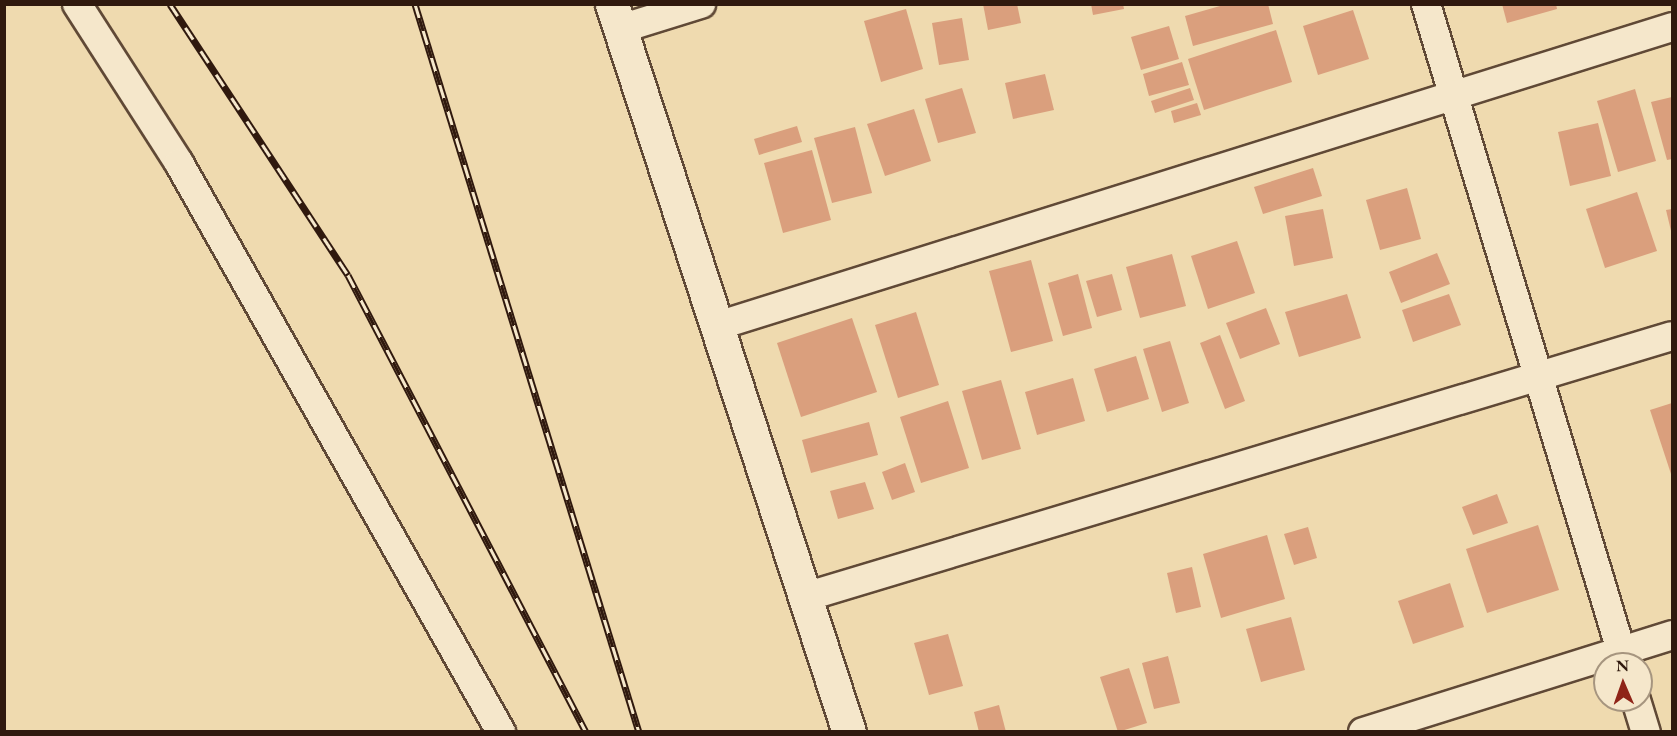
<!DOCTYPE html>
<style>
body{margin:0}
#map{position:relative;width:1677px;height:736px;overflow:hidden;background:#efdaaf;font-family:"EB Garamond",serif}
div>[style]{position:absolute}
[style*='--x']{left:calc(var(--x)*1px);top:calc(var(--y)*1px);width:calc(var(--w)*1px);rotate:calc(var(--a)*1deg)}
.building>*{inset:0;background:#da9f7d}
.roads{filter:drop-shadow(2px 0 #604936) drop-shadow(-2px 0 #604936) drop-shadow(0 2px #604936) drop-shadow(0 -2px #604936)}
.minor>*{height:28px;margin:-14px;padding:0 14px;transform-origin:14px;border-radius:14px;background:#f5e7cb}
.tertiary>*{height:33px;margin:-16.5px;padding:0 16.5px;transform-origin:16.5px;border-radius:16.5px;background:#f5e7cb}
.rail>*{height:7px;margin-top:-3.5px;transform-origin:0;background:repeating-linear-gradient(90deg,#f5e7cb 0 14px,#30190e 0 28px);box-sizing:border-box;border-block:2px solid #30190e}
span{translate:-50% -50%;white-space:nowrap;text-align:center;line-height:1.15;-webkit-text-stroke:4.5px #f5e7cb;paint-order:stroke}
.frame{position:absolute;inset:0;border:6px solid #30190e;pointer-events:none}
.north{position:absolute;left:1593px;top:652px;width:60px;height:60px;box-sizing:border-box;background:#f5e7cb;border:2px solid #a6957f;border-radius:50%;rotate:358deg;font-size:16px;font-weight:700;line-height:24px;text-align:center;color:#30190e}
.north::after{content:'';display:block;margin:auto;width:21px;height:27px;background:#8f2418;clip-path:polygon(50% 0,100% 100%,50% 72%,0 100%)}
</style>
<div id="map">
<div class="building">
<div style="clip-path:polygon(983px 4px,1017px 4px,1021px 23px,988px 30px)"></div>
<div style="clip-path:polygon(1091px 4px,1123px 4px,1124px 9px,1093px 15px)"></div>
<div style="clip-path:polygon(1227px 4px,1268px 4px,1273px 24px,1193px 46px,1185px 16px)"></div>
<div style="clip-path:polygon(1502px 4px,1556px 4px,1557px 9px,1507px 23px)"></div>
<div style="clip-path:polygon(906px 9px,923px 69px,881px 82px,864px 21px)"></div>
<div style="clip-path:polygon(1353px 10px,1369px 59px,1318px 75px,1303px 26px)"></div>
<div style="clip-path:polygon(962px 18px,969px 60px,939px 65px,932px 23px)"></div>
<div style="clip-path:polygon(1169px 26px,1179px 59px,1141px 70px,1131px 37px)"></div>
<div style="clip-path:polygon(1276px 30px,1292px 82px,1204px 110px,1188px 59px)"></div>
<div style="clip-path:polygon(1182px 62px,1189px 85px,1149px 96px,1143px 74px)"></div>
<div style="clip-path:polygon(1045px 74px,1054px 110px,1013px 119px,1005px 83px)"></div>
<div style="clip-path:polygon(962px 88px,976px 133px,938px 143px,925px 99px)"></div>
<div style="clip-path:polygon(1190px 88px,1194px 100px,1155px 113px,1151px 101px)"></div>
<div style="clip-path:polygon(1635px 89px,1656px 161px,1618px 172px,1597px 101px)"></div>
<div style="clip-path:polygon(1672px 97px,1672px 159px,1667px 160px,1651px 102px)"></div>
<div style="clip-path:polygon(1197px 103px,1201px 115px,1174px 123px,1171px 111px)"></div>
<div style="clip-path:polygon(914px 109px,931px 161px,885px 176px,867px 124px)"></div>
<div style="clip-path:polygon(1598px 123px,1611px 176px,1570px 186px,1558px 132px)"></div>
<div style="clip-path:polygon(797px 126px,802px 142px,759px 155px,754px 139px)"></div>
<div style="clip-path:polygon(855px 127px,872px 193px,832px 203px,814px 138px)"></div>
<div style="clip-path:polygon(812px 150px,831px 220px,783px 233px,764px 163px)"></div>
<div style="clip-path:polygon(1313px 168px,1322px 196px,1263px 214px,1254px 187px)"></div>
<div style="clip-path:polygon(1407px 188px,1421px 239px,1380px 250px,1366px 200px)"></div>
<div style="clip-path:polygon(1637px 192px,1657px 251px,1605px 268px,1586px 209px)"></div>
<div style="clip-path:polygon(1323px 209px,1333px 258px,1294px 266px,1285px 216px)"></div>
<div style="clip-path:polygon(1672px 209px,1672px 235px,1666px 210px)"></div>
<div style="clip-path:polygon(1237px 241px,1255px 293px,1208px 309px,1191px 256px)"></div>
<div style="clip-path:polygon(1437px 253px,1450px 284px,1401px 303px,1389px 272px)"></div>
<div style="clip-path:polygon(1172px 254px,1186px 306px,1140px 318px,1126px 267px)"></div>
<div style="clip-path:polygon(1031px 260px,1053px 341px,1011px 352px,989px 271px)"></div>
<div style="clip-path:polygon(1078px 274px,1092px 328px,1063px 336px,1048px 283px)"></div>
<div style="clip-path:polygon(1112px 274px,1122px 310px,1097px 317px,1086px 281px)"></div>
<div style="clip-path:polygon(1347px 294px,1361px 338px,1299px 357px,1285px 312px)"></div>
<div style="clip-path:polygon(1449px 294px,1461px 325px,1413px 342px,1402px 310px)"></div>
<div style="clip-path:polygon(1266px 308px,1280px 344px,1240px 359px,1226px 323px)"></div>
<div style="clip-path:polygon(916px 312px,939px 385px,898px 398px,875px 325px)"></div>
<div style="clip-path:polygon(852px 318px,877px 392px,801px 417px,777px 343px)"></div>
<div style="clip-path:polygon(1220px 335px,1245px 401px,1225px 409px,1200px 343px)"></div>
<div style="clip-path:polygon(1170px 341px,1189px 403px,1162px 412px,1143px 349px)"></div>
<div style="clip-path:polygon(1136px 356px,1149px 399px,1107px 412px,1094px 369px)"></div>
<div style="clip-path:polygon(1073px 378px,1085px 421px,1037px 435px,1025px 392px)"></div>
<div style="clip-path:polygon(1001px 380px,1021px 449px,982px 460px,962px 391px)"></div>
<div style="clip-path:polygon(948px 401px,969px 468px,921px 483px,900px 417px)"></div>
<div style="clip-path:polygon(1672px 403px,1672px 477px,1650px 410px)"></div>
<div style="clip-path:polygon(869px 422px,878px 455px,811px 473px,802px 440px)"></div>
<div style="clip-path:polygon(905px 463px,915px 492px,892px 500px,882px 472px)"></div>
<div style="clip-path:polygon(865px 482px,874px 509px,838px 519px,830px 491px)"></div>
<div style="clip-path:polygon(1497px 494px,1508px 523px,1473px 535px,1462px 507px)"></div>
<div style="clip-path:polygon(1538px 525px,1559px 590px,1487px 613px,1466px 549px)"></div>
<div style="clip-path:polygon(1308px 527px,1317px 558px,1294px 565px,1284px 534px)"></div>
<div style="clip-path:polygon(1267px 535px,1285px 599px,1221px 618px,1203px 554px)"></div>
<div style="clip-path:polygon(1192px 567px,1201px 607px,1176px 613px,1167px 573px)"></div>
<div style="clip-path:polygon(1450px 583px,1464px 627px,1413px 644px,1398px 601px)"></div>
<div style="clip-path:polygon(1291px 617px,1305px 670px,1261px 682px,1246px 629px)"></div>
<div style="clip-path:polygon(948px 634px,963px 686px,929px 695px,914px 643px)"></div>
<div style="clip-path:polygon(1168px 656px,1180px 703px,1154px 709px,1142px 663px)"></div>
<div style="clip-path:polygon(1129px 668px,1147px 723px,1118px 732px,1100px 677px)"></div>
<div style="clip-path:polygon(999px 705px,1006px 732px,979px 732px,974px 712px)"></div>
</div>
<div class="roads">
<div class="minor">
<div style="--x:77;--y:4;--w:189;--a:57.3"></div>
<div style="--x:179;--y:163;--w:654;--a:60.49"></div>
<div style="--x:1426;--y:4;--w:689;--a:73.22"></div>
<div style="--x:620;--y:29;--w:85;--a:-17.2"></div>
<div style="--x:717;--y:326;--w:1001;--a:-17.38"></div>
<div style="--x:805;--y:597;--w:905;--a:-16.75"></div>
<div style="--x:1636;--y:700;--w:34;--a:73"></div>
<div style="--x:1363;--y:732;--w:324;--a:-17.4"></div>
</div>
<div class="tertiary">
<div style="--x:612;--y:4;--w:766;--a:71.97"></div>
</div>
</div>
<div class="rail">
<div style="--x:170;--y:4;--w:324;--a:56.7"></div>
<div style="--x:348;--y:275;--w:515;--a:62.49"></div>
<div style="--x:415;--y:4;--w:762;--a:72.9"></div>
</div>
<div class="frame"></div>
<div class="north">N</div>
</div>
